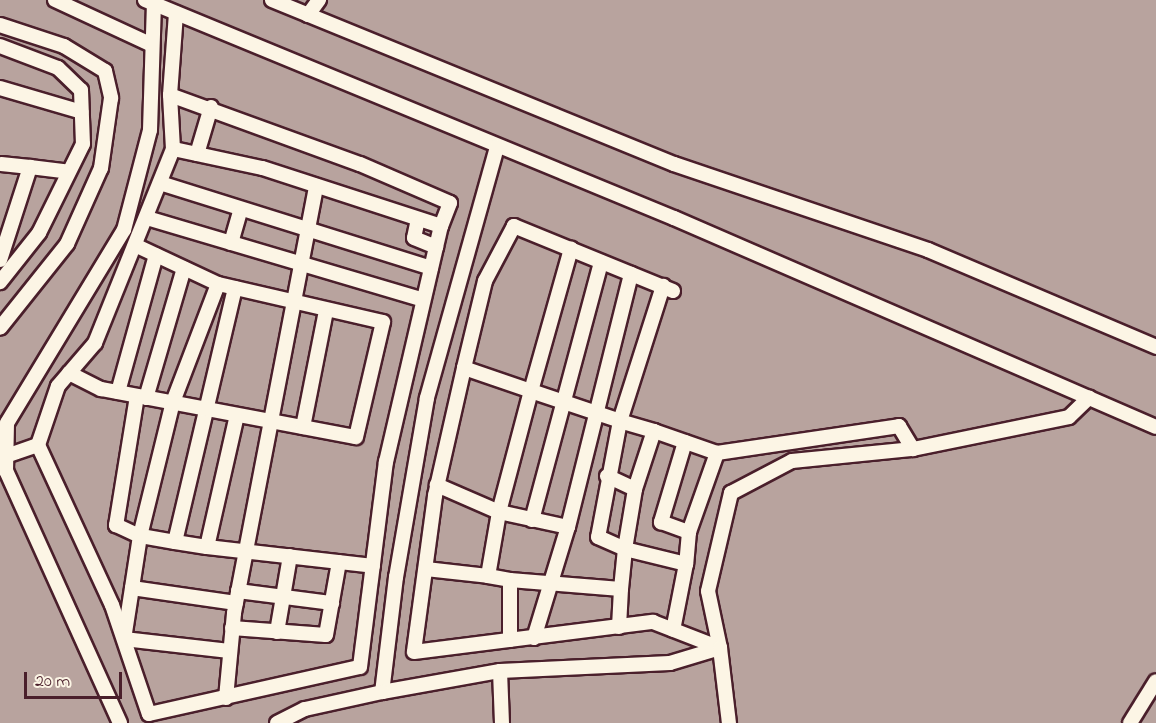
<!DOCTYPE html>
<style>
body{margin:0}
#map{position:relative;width:1156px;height:723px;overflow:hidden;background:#f5ecde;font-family:"Indie Flower",sans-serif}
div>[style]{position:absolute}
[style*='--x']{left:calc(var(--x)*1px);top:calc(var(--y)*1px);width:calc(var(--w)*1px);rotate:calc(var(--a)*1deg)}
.water>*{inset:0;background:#b8a39e}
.roads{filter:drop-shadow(2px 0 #4a1f2b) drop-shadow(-2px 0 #4a1f2b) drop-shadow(0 2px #4a1f2b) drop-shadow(0 -2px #4a1f2b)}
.lane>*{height:14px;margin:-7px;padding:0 7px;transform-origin:7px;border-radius:7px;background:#fcf5e5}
span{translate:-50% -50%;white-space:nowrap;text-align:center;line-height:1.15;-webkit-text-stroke:5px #fcf5e5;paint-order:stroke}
.scale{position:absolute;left:24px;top:672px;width:98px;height:27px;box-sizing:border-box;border:3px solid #4a1f2b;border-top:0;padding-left:8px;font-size:18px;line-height:21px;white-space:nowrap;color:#4a1f2b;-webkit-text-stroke:4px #fcf5e5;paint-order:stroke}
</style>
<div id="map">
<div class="water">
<div style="clip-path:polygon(0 0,1156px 0,1156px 723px,0 723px)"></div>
</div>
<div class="roads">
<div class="lane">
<div style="--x:55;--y:0;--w:105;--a:24.9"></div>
<div style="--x:145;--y:0;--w:572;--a:22.4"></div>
<div style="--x:674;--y:218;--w:525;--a:23.44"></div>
<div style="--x:272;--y:0;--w:434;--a:22.2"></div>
<div style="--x:674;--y:164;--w:268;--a:18.7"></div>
<div style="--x:928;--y:250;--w:248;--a:23"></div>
<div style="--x:308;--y:15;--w:19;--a:-54"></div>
<div style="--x:0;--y:25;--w:67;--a:18.2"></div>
<div style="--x:64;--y:46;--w:48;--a:31.4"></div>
<div style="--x:105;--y:71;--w:28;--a:77"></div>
<div style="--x:111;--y:98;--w:71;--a:98.1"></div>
<div style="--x:101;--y:168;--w:83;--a:114.1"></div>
<div style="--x:67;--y:244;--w:107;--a:128.6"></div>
<div style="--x:0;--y:46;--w:62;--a:20.8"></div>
<div style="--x:58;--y:68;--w:32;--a:44"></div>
<div style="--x:81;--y:90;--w:54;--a:87.9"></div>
<div style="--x:83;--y:144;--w:99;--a:116.3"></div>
<div style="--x:39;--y:233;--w:63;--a:128.5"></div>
<div style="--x:0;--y:88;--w:85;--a:16.3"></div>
<div style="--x:170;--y:95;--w:202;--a:20"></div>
<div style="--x:360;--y:164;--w:98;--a:23.4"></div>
<div style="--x:450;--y:203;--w:25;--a:111"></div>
<div style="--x:441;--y:226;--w:188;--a:-162"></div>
<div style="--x:262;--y:168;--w:91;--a:-167.9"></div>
<div style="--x:173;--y:149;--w:54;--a:-93.2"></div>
<div style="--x:170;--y:95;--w:82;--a:-85.8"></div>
<div style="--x:497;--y:147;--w:261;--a:105.6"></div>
<div style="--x:427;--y:398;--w:182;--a:99.8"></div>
<div style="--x:396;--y:577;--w:116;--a:96.9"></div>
<div style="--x:382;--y:692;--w:120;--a:-10.1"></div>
<div style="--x:500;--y:671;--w:170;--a:-2.7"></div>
<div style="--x:670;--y:663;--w:52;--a:-16.7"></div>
<div style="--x:720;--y:648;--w:58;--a:-101.9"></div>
<div style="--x:708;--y:591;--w:101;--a:-76.8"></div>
<div style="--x:731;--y:493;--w:69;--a:-27.7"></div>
<div style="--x:792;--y:461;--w:122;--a:-5.7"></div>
<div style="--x:913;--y:449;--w:159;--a:-11.6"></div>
<div style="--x:1069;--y:417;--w:28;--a:-44"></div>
<div style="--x:197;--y:154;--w:49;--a:-73.4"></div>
<div style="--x:30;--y:167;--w:39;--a:7"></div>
<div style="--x:160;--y:183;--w:284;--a:17.4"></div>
<div style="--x:147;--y:218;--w:288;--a:16.5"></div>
<div style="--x:418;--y:219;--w:19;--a:102"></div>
<div style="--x:414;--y:238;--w:24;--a:22"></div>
<div style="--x:231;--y:243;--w:35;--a:-74"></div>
<div style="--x:0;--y:260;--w:98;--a:-72.1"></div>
<div style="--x:30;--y:167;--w:29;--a:-174"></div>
<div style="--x:235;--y:288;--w:261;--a:103.3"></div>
<div style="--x:175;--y:542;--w:32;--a:9"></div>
<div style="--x:207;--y:547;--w:135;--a:-77.2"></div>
<div style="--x:673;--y:291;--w:172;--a:-157.8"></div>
<div style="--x:514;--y:226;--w:62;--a:117.8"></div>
<div style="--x:485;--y:281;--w:89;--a:103.6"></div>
<div style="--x:464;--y:368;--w:131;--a:102.8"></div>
<div style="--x:435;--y:496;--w:157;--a:97.7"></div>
<div style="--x:414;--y:652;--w:241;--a:-7.2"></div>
<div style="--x:653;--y:622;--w:72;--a:21.2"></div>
<div style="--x:720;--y:648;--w:76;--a:83.2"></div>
<div style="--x:464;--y:368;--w:71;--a:18.9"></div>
<div style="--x:531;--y:391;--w:148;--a:-74.3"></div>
<div style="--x:69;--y:373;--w:36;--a:27"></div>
<div style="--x:101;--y:389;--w:259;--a:10.7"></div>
<div style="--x:356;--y:437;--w:118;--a:-76.8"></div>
<div style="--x:383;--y:322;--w:169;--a:-167"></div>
<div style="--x:218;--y:284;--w:89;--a:-154.9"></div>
<div style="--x:118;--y:392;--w:142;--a:-74.5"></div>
<div style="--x:137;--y:396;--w:131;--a:99.2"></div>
<div style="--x:116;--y:525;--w:26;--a:25"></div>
<div style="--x:140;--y:536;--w:138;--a:-76.2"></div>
<div style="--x:173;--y:402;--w:126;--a:-69.1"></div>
<div style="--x:146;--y:398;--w:135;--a:-73.7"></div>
<div style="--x:303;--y:427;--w:118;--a:-78.8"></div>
<div style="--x:654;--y:431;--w:67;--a:19.2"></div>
<div style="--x:685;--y:442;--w:84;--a:106.7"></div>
<div style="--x:661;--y:522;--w:30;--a:20"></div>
<div style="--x:689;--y:532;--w:32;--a:95"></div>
<div style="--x:38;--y:445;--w:176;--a:65.2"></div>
<div style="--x:112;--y:605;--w:115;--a:71.3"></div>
<div style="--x:149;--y:714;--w:216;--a:-12.6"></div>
<div style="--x:360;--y:667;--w:207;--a:-82.8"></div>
<div style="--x:386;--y:462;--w:242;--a:-76.9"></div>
<div style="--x:6;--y:456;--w:34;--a:-19"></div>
<div style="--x:38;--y:445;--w:62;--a:-71.3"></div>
<div style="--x:58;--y:386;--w:57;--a:-49.3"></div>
<div style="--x:95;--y:343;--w:209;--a:-68.1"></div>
<div style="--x:607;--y:476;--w:31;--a:25"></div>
<div style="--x:532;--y:520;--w:267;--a:-75"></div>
<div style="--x:568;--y:527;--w:71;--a:-167.7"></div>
<div style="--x:499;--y:512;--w:125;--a:-75.2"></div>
<div style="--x:531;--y:391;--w:94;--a:18.6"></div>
<div style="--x:620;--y:421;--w:142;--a:-72.3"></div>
<div style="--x:689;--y:532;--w:84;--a:-70.5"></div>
<div style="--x:717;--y:453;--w:184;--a:-8.4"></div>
<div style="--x:899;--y:426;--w:27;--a:59"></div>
<div style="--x:175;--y:542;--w:36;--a:-170"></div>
<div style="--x:140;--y:536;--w:104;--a:98.8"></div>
<div style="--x:124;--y:639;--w:106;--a:6.5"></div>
<div style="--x:207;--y:547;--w:167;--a:6.5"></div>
<div style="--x:426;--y:569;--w:62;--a:6.4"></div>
<div style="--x:488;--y:576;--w:65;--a:-80.2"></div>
<div style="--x:499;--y:512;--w:68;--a:-156.5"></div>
<div style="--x:488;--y:576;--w:22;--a:10"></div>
<div style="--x:510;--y:580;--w:60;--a:90"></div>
<div style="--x:510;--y:580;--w:111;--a:4.6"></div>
<div style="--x:621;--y:589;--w:38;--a:93"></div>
<div style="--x:132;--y:588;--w:105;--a:8.2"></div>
<div style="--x:621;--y:589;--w:40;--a:-84.3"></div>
<div style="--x:625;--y:549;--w:61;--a:-80.5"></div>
<div style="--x:635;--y:489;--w:61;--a:-71.9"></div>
<div style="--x:654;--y:431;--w:35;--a:-164"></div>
<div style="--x:620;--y:421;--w:118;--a:100.7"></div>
<div style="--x:598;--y:537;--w:30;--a:24"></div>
<div style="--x:625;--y:549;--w:63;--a:13.8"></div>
<div style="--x:686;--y:564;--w:67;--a:101.1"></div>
<div style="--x:238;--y:591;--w:95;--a:7.3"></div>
<div style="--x:232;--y:628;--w:94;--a:4.3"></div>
<div style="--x:326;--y:635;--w:74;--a:-79.9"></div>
<div style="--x:277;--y:632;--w:77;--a:-80.3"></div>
<div style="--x:534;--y:638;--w:116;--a:-73"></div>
<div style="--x:568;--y:527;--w:261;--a:-76"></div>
<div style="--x:500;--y:671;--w:52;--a:87.8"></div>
<div style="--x:226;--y:698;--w:85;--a:-84.6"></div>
<div style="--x:234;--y:613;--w:435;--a:-79.1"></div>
<div style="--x:120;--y:723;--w:277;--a:-114.3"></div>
<div style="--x:6;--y:471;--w:48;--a:-88.8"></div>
<div style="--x:7;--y:423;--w:226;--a:-58.8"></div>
<div style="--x:124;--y:230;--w:103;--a:-75.4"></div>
<div style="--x:150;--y:130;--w:126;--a:-88.2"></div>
<div style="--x:277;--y:723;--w:31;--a:-27"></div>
<div style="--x:305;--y:709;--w:79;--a:-12.4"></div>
<div style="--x:1130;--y:723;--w:49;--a:-58.2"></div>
</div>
</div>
<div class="scale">20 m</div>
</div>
